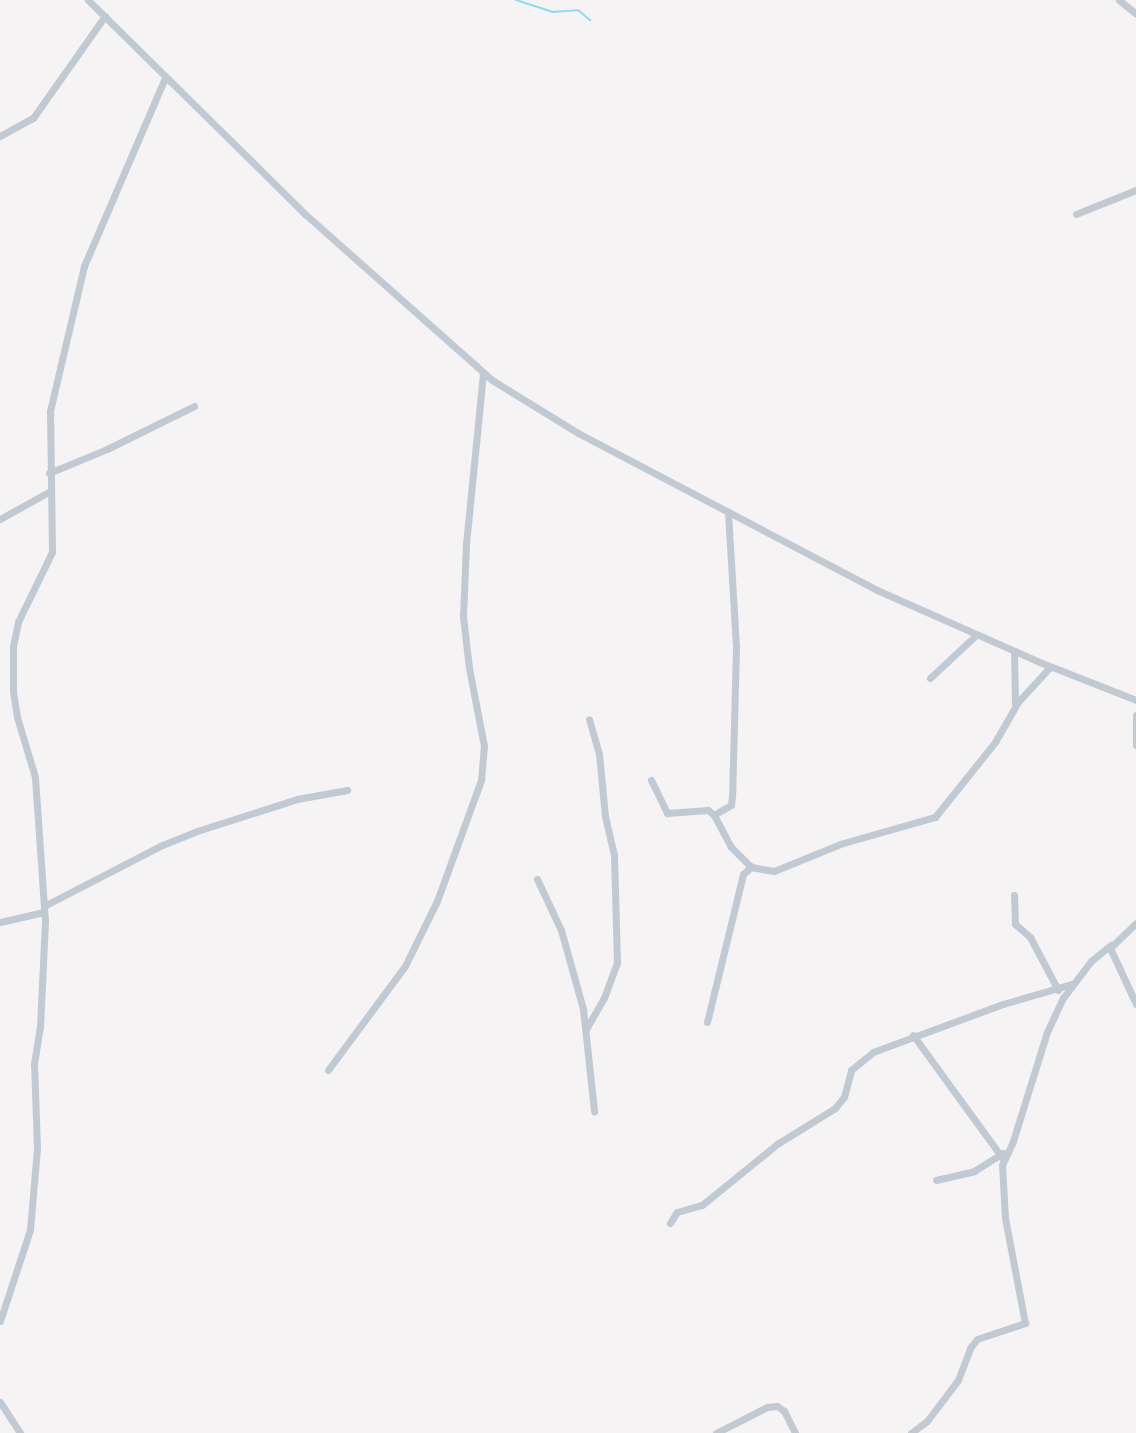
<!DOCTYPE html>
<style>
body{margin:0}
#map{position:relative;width:1136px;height:1433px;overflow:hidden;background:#f5f3f3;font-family:"Roboto Condensed",sans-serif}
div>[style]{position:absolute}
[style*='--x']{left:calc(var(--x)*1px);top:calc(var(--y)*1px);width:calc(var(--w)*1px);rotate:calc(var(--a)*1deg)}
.stream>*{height:2px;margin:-1px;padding:0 1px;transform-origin:1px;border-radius:1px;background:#90daee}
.minor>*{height:7px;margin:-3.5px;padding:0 3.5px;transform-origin:3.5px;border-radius:3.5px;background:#c1cad2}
span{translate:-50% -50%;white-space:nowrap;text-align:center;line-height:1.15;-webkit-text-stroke:4px #fff;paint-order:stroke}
</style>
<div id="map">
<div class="stream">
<div style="--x:516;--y:0;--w:38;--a:18"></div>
<div style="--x:552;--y:12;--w:26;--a:-4"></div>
<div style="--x:578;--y:10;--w:16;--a:40"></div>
</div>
<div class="minor">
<div style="--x:88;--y:0;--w:305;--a:44.6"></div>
<div style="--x:305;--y:214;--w:250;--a:41.6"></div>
<div style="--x:492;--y:380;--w:101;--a:31.6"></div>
<div style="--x:578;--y:433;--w:338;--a:27.7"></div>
<div style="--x:877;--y:590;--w:175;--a:23.9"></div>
<div style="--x:1037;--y:661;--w:106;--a:21.5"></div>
<div style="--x:1119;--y:0;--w:22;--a:39"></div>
<div style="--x:0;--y:136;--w:38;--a:-29"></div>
<div style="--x:33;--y:118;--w:125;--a:-54.8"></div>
<div style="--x:1076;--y:214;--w:65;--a:-21.8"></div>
<div style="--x:49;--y:473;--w:63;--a:-22.5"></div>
<div style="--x:107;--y:449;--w:97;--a:-26.3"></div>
<div style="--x:728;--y:512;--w:136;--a:86.6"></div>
<div style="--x:736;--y:648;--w:148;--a:91.5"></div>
<div style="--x:732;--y:796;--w:9;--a:96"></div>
<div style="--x:731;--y:805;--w:20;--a:150"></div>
<div style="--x:714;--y:815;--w:36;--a:62"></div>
<div style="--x:731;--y:847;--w:28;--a:45"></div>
<div style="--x:0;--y:519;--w:57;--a:-29.2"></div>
<div style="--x:1014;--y:651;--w:53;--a:88.9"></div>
<div style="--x:930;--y:678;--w:63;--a:-43.1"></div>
<div style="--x:1136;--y:715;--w:30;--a:90"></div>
<div style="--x:651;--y:780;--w:37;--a:64"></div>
<div style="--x:667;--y:813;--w:41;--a:-4.2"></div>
<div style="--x:708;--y:810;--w:8;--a:40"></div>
<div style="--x:537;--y:879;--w:56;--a:64.8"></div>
<div style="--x:561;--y:930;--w:82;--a:74.4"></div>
<div style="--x:583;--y:1009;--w:103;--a:83.8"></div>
<div style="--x:1014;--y:895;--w:29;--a:88"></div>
<div style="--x:1015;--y:924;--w:20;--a:41"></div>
<div style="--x:1030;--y:937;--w:60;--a:62.2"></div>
<div style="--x:44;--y:906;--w:131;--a:-27.3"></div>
<div style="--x:160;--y:846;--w:40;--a:-22"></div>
<div style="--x:197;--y:831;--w:105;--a:-17.7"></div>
<div style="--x:297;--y:799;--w:51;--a:-10.2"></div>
<div style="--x:0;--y:922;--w:45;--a:-12.8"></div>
<div style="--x:1136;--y:923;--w:36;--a:136"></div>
<div style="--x:1110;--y:948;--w:62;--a:65.1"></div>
<div style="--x:707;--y:1022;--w:152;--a:-76.3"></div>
<div style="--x:743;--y:874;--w:11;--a:-41"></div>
<div style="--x:751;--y:867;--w:23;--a:10"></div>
<div style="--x:774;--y:871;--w:71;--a:-22.2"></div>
<div style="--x:840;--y:844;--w:99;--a:-15.9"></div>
<div style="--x:935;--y:817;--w:96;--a:-51.3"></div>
<div style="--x:995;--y:742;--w:46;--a:-60.1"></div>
<div style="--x:1018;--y:702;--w:47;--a:-47.6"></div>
<div style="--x:586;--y:1029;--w:36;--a:-60"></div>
<div style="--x:604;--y:998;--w:37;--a:-70"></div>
<div style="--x:617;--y:963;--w:108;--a:-91.6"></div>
<div style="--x:614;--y:855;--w:40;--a:-103"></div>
<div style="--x:605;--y:816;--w:62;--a:-95.5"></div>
<div style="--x:599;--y:754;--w:36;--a:-106"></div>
<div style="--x:913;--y:1035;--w:153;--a:54"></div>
<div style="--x:328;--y:1070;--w:129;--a:-53.5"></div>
<div style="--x:405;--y:966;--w:72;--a:-63.8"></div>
<div style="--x:437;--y:901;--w:129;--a:-70"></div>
<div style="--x:481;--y:780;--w:34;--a:-85"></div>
<div style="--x:484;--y:746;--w:79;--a:-100.9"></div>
<div style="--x:469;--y:668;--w:52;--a:-96.6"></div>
<div style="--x:463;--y:616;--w:72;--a:-87.6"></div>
<div style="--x:466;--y:544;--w:172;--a:-84.3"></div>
<div style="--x:936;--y:1180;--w:39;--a:-13"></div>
<div style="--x:974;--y:1171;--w:34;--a:-32"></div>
<div style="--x:670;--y:1223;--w:13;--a:-58"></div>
<div style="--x:677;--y:1212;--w:26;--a:-16"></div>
<div style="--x:702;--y:1205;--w:97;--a:-39.1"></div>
<div style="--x:777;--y:1144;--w:68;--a:-31.8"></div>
<div style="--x:835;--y:1108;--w:14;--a:-51"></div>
<div style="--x:844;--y:1097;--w:28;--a:-75"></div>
<div style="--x:851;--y:1070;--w:28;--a:-39"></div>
<div style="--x:873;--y:1052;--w:139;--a:-20.3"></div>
<div style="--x:1003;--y:1004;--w:72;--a:-16.2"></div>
<div style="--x:0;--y:1321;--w:96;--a:-71.8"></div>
<div style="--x:30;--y:1230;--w:82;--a:-85.1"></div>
<div style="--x:37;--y:1148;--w:84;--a:-92"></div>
<div style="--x:34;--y:1064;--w:37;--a:-81"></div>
<div style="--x:40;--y:1027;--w:106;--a:-87.3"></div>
<div style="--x:45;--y:921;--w:144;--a:-94"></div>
<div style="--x:35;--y:777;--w:63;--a:-106.7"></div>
<div style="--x:17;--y:717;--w:26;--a:-99"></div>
<div style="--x:13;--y:691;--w:45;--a:-90"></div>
<div style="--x:13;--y:646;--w:25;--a:-78"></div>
<div style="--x:18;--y:622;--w:78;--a:-64.1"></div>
<div style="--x:52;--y:552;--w:141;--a:-90.8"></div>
<div style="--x:50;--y:411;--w:149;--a:-76.8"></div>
<div style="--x:84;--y:266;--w:205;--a:-66.7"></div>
<div style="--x:0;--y:1402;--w:37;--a:57"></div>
<div style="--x:716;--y:1433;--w:57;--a:-27"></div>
<div style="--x:767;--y:1407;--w:10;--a:-6"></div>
<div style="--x:777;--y:1406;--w:9;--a:36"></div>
<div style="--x:784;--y:1411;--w:25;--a:63"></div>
<div style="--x:911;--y:1433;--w:20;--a:-37"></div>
<div style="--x:927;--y:1421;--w:51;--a:-52.9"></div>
<div style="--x:958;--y:1380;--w:34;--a:-69"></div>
<div style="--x:970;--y:1348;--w:11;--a:-52"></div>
<div style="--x:977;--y:1339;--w:51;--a:-18.4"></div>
<div style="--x:1025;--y:1323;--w:107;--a:-100.8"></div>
<div style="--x:1005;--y:1218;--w:53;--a:-93.2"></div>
<div style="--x:1002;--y:1165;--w:26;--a:-65"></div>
<div style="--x:1013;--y:1141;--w:114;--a:-72.7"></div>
<div style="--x:1047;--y:1032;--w:38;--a:-65"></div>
<div style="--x:1063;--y:998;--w:46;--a:-52.9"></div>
<div style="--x:1091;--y:961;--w:26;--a:-39"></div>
</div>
</div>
